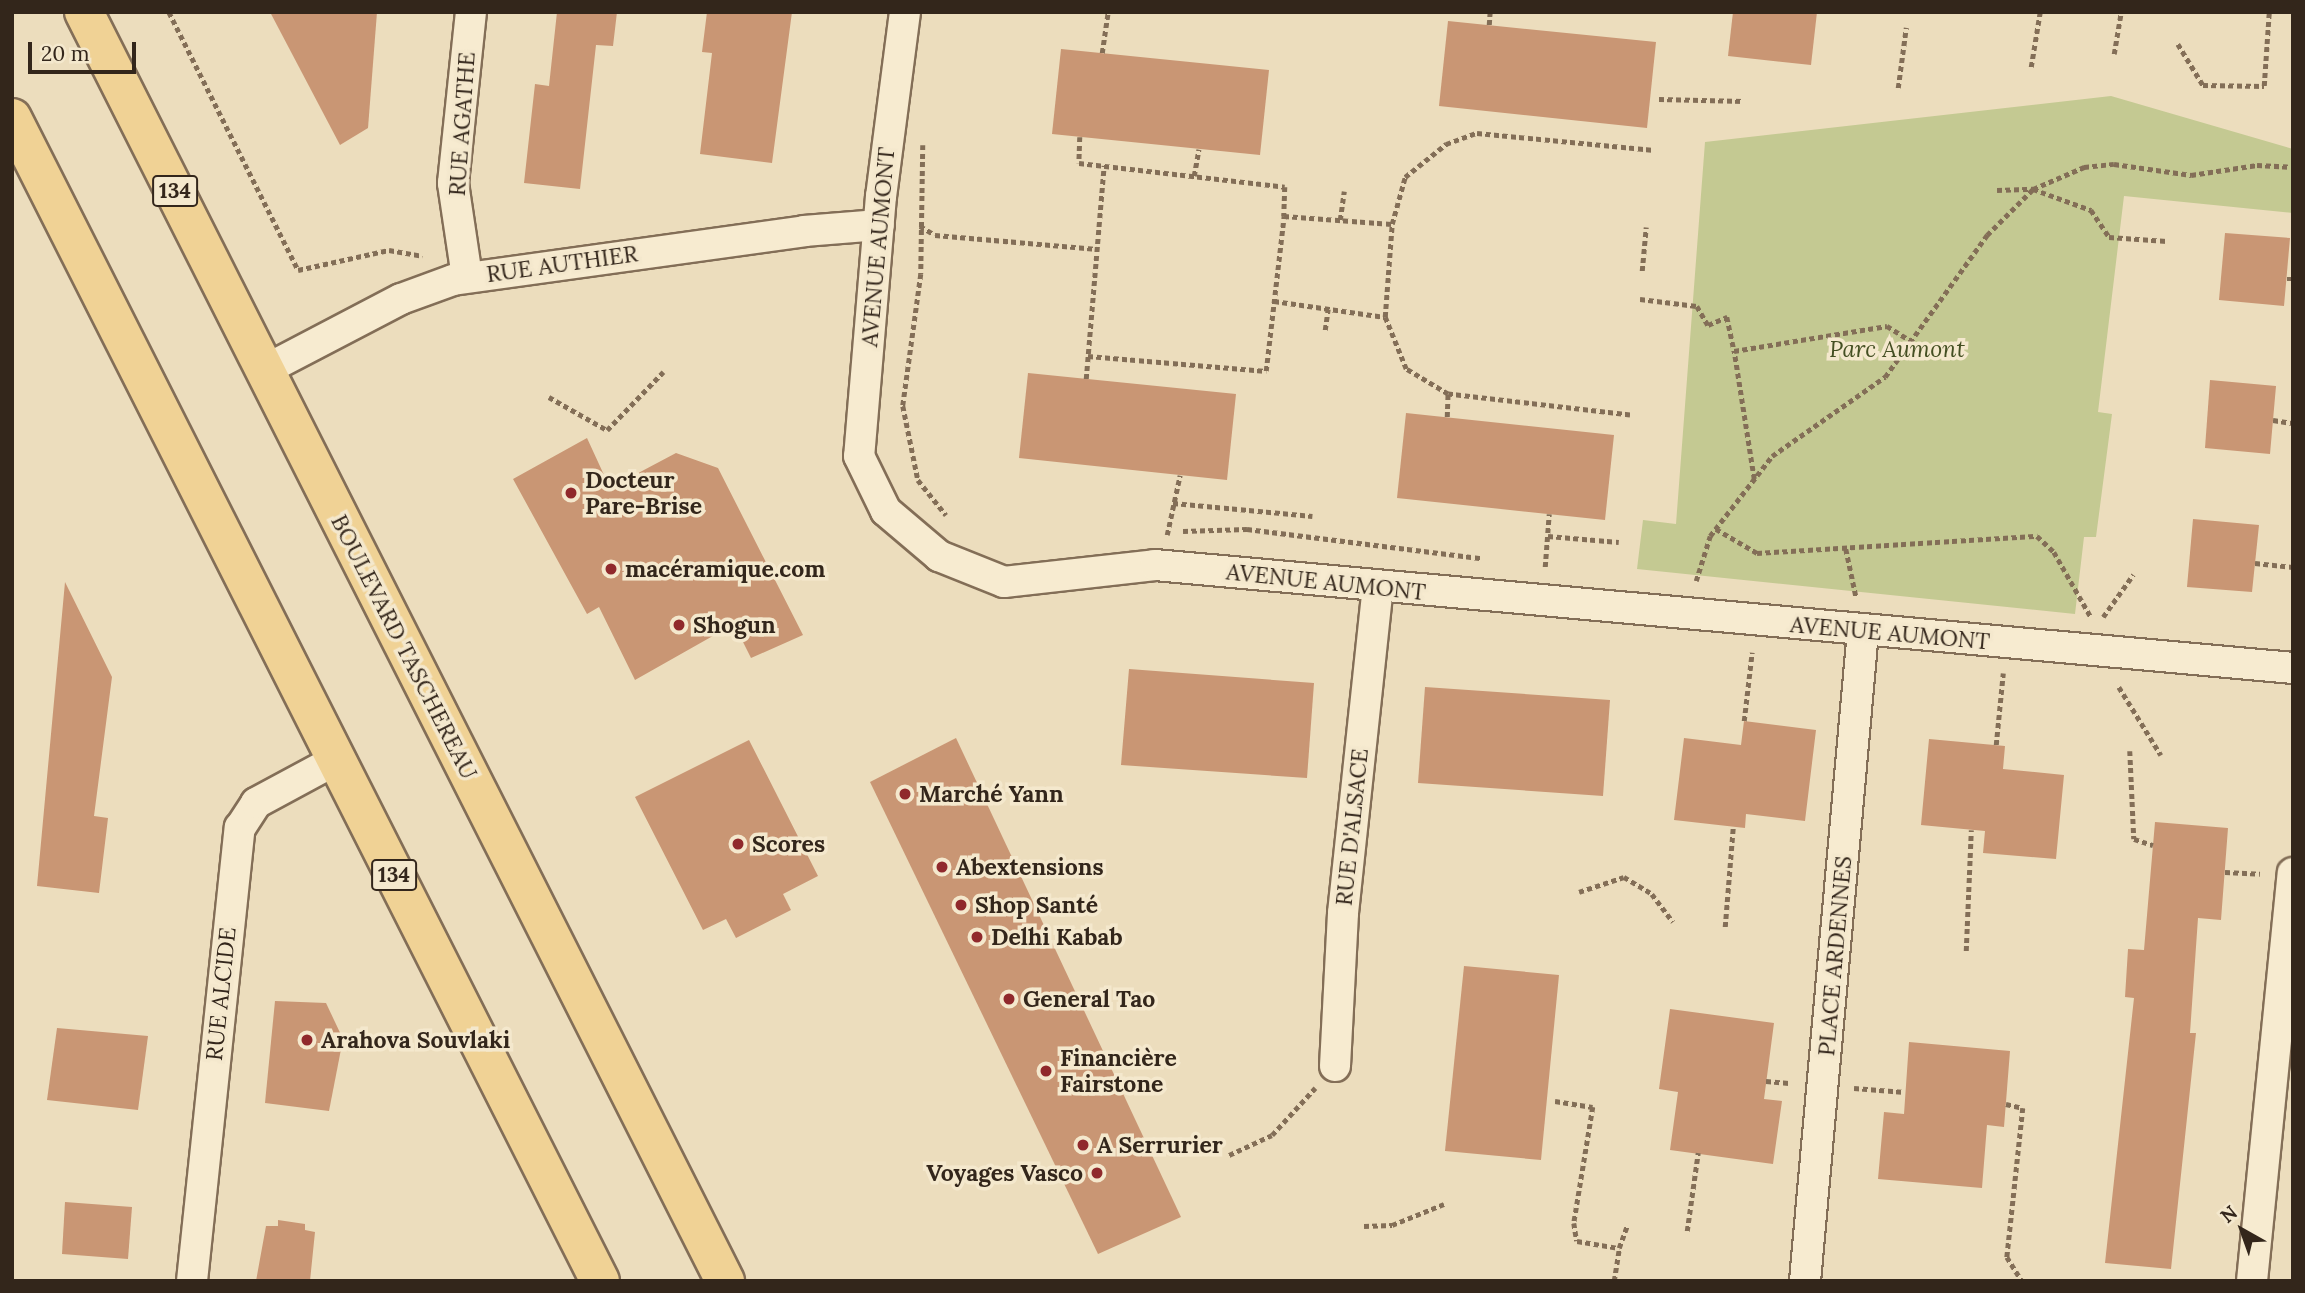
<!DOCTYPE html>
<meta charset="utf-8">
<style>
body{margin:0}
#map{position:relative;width:2305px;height:1293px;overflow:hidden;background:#ecddbd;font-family:Lora,serif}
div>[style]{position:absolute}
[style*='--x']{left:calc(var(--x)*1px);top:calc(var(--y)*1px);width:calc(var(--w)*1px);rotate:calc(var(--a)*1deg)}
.green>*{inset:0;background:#c4c992}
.building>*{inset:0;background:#c99674}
.path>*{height:4.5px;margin-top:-2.25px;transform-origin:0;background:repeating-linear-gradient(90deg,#836e57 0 5px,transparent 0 8.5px)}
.roads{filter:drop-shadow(2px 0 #836e57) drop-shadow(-2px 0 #836e57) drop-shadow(0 2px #836e57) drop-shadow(0 -2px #836e57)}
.minor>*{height:30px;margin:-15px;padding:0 15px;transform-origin:15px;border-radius:15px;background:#f7ebd0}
.primary>*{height:38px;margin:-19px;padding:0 19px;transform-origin:19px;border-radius:19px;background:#f0d295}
.dots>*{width:19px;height:19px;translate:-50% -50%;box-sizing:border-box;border:4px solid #f4e8cd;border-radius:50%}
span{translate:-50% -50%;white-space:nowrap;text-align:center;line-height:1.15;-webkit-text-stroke:7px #f4e8cd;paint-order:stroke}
.shield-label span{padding:2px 5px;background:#f4e8cd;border:2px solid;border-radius:5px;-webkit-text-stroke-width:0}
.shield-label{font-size:21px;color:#33261b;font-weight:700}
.street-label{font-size:23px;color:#33261b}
.park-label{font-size:23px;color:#444f22;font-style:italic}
.poi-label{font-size:23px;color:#33261b;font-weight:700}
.left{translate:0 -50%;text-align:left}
.right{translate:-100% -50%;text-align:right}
.frame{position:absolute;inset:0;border:14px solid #33261b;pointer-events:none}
.north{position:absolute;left:2207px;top:1195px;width:70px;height:70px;-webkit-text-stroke:5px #f4e8cd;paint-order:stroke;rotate:320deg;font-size:19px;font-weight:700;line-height:28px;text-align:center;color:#33261b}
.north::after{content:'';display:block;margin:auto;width:24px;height:32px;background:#33261b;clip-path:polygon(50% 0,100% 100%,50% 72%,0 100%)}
.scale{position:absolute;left:28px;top:42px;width:108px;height:32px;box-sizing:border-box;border:4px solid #33261b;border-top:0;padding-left:9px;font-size:21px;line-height:24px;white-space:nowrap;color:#33261b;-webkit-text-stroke:5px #f4e8cd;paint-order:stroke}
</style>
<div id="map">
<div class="green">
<div style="clip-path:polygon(2111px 96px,2293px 149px,2293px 213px,2124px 196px,2098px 412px,2112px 414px,2096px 537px,2084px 537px,2075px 614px,1637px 569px,1643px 520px,1676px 524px,1705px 142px)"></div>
</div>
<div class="building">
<div style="clip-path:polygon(270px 12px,377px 12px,368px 128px,340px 145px)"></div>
<div style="clip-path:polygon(557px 12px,617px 12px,613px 46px,596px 45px,580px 189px,524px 183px,535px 84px,549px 86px)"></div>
<div style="clip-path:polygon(707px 12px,792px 12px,772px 163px,700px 154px,712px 53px,702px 52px)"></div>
<div style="clip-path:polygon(1733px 12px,1817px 12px,1811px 65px,1728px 56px)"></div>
<div style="clip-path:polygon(1448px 21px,1656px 42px,1647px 128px,1439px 106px)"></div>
<div style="clip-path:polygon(1061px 49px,1269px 70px,1260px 155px,1052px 134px)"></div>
<div style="clip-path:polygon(2225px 233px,2290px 238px,2284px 306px,2219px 300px)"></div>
<div style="clip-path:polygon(1028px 373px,1236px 394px,1227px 480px,1019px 458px)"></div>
<div style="clip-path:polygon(2210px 380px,2276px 386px,2270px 454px,2205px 448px)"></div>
<div style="clip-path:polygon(1406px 413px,1614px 435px,1605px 520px,1397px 498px)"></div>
<div style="clip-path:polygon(587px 438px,610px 488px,676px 453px,718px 468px,803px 635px,751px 658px,734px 624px,635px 680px,599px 607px,587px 614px,513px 479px)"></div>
<div style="clip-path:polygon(2193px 519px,2259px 525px,2252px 592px,2187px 587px)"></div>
<div style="clip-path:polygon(65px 582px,112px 677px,94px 816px,108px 818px,99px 893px,37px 886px)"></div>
<div style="clip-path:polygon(1129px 669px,1314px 683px,1307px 778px,1121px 765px)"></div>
<div style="clip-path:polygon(1425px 687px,1610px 700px,1603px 796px,1418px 783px)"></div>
<div style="clip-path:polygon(1744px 721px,1816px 730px,1805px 821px,1746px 814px,1745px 828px,1674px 820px,1684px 738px,1741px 745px)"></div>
<div style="clip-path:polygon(956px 738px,1181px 1217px,1098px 1254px,870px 782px)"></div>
<div style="clip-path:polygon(1929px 739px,2005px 746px,2003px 769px,2064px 775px,2056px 859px,1983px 853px,1985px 831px,1921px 825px)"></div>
<div style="clip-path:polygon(749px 740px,818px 876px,783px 894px,791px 910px,736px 938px,726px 919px,703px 930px,635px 797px)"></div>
<div style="clip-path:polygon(2155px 822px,2228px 828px,2221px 920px,2198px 918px,2190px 1033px,2196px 1033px,2171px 1269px,2105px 1263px,2134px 998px,2125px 997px,2128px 949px,2144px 950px)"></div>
<div style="clip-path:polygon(1464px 966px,1559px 975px,1541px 1160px,1445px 1151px)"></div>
<div style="clip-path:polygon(275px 1001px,326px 1003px,343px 1039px,329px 1111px,265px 1103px)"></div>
<div style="clip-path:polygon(1670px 1009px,1774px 1023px,1764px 1099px,1782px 1101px,1773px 1164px,1670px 1150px,1678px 1092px,1659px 1089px)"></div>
<div style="clip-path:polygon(57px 1028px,148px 1036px,138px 1110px,47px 1100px)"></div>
<div style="clip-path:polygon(1909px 1042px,2010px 1051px,2004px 1127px,1987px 1125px,1982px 1188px,1878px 1179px,1884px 1112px,1904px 1114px)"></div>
<div style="clip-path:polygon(65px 1202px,132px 1207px,128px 1259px,62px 1254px)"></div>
<div style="clip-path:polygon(278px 1220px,305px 1224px,305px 1230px,315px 1232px,310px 1281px,256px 1281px,266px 1226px,278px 1226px)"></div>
</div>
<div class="path">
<div style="--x:169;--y:12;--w:288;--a:63.4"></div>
<div style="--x:298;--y:270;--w:93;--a:-12.4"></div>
<div style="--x:389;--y:250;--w:34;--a:10"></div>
<div style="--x:1489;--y:25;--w:13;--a:-86"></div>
<div style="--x:2178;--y:44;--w:48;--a:58.6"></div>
<div style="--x:2203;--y:85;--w:61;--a:0.9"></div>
<div style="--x:2264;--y:86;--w:74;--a:-86.1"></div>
<div style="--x:1102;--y:53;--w:41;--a:-81.7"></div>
<div style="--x:2114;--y:54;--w:43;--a:-80.5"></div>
<div style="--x:2031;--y:67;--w:56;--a:-80.7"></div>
<div style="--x:1898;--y:88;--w:61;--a:-82.4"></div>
<div style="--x:1659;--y:99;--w:85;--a:1.3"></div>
<div style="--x:1080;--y:137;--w:26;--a:92"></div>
<div style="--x:1079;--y:163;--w:207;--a:6.6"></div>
<div style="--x:1285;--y:187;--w:29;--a:92"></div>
<div style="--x:1284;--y:216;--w:108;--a:4.2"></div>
<div style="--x:923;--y:145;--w:129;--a:90.9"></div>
<div style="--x:921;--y:274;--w:133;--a:97.8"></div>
<div style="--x:903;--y:406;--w:76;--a:78.5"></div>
<div style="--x:918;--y:480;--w:45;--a:51.3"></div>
<div style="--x:1194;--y:176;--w:27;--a:-80"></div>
<div style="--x:1997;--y:190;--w:36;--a:-2"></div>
<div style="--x:2033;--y:189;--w:62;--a:19.9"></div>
<div style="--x:2091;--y:210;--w:32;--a:56"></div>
<div style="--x:2109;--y:237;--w:58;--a:3.9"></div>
<div style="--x:1340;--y:220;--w:29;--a:-82"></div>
<div style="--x:920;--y:226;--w:17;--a:31"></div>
<div style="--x:935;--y:235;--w:163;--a:4.9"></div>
<div style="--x:1642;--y:271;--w:44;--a:-84.8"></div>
<div style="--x:2287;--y:279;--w:6;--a:0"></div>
<div style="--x:1640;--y:299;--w:57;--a:7"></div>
<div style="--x:1697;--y:306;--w:22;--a:60"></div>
<div style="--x:1708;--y:325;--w:21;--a:-23"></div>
<div style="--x:1727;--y:317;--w:35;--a:78"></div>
<div style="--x:1274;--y:301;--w:112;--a:8.2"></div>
<div style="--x:1325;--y:330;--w:21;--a:-82"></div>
<div style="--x:1088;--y:356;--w:179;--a:4.8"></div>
<div style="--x:1266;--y:371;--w:156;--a:-83.4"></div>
<div style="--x:1086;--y:379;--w:214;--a:-85.2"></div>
<div style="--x:549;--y:397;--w:67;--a:29.6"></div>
<div style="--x:607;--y:430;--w:81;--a:-46"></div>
<div style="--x:1630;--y:415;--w:183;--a:-173.4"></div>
<div style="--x:1448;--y:394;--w:49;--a:-149.2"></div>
<div style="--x:1406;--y:369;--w:56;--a:-112"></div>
<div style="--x:1385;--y:317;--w:93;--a:-85.7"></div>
<div style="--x:1392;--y:224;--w:49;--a:-74.5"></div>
<div style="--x:1405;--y:177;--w:53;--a:-38.8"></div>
<div style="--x:1446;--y:144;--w:33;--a:-20"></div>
<div style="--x:1477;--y:133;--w:178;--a:5.5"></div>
<div style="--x:1447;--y:417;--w:23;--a:-88"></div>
<div style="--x:2273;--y:420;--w:20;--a:9"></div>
<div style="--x:1754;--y:479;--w:130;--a:-98.9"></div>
<div style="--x:1734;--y:351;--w:155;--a:-9.3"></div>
<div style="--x:1887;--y:326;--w:31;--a:32"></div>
<div style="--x:1173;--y:503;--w:140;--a:5.3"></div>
<div style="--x:1716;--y:529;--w:48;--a:30.3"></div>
<div style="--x:1757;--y:553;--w:281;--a:-3.5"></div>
<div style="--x:2037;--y:536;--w:23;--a:43"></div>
<div style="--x:2054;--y:552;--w:75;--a:60.4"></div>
<div style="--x:1183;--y:531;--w:64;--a:-1.8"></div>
<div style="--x:1247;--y:529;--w:236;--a:7.1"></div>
<div style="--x:1167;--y:535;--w:61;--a:-77.8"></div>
<div style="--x:1548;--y:536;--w:71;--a:4.8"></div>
<div style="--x:1846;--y:549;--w:48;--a:78"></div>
<div style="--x:2255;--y:563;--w:38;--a:6"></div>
<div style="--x:1545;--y:567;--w:53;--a:-85.7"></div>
<div style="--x:1696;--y:581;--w:47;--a:-72.7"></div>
<div style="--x:1710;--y:536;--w:101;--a:-52.2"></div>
<div style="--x:1772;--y:456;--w:138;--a:-35"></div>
<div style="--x:1885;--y:377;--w:175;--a:-54.3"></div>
<div style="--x:1987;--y:235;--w:65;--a:-45"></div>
<div style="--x:2033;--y:189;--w:56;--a:-23.3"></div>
<div style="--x:2084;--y:167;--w:30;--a:-6"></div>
<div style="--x:2114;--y:164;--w:78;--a:8.1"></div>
<div style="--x:2191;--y:175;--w:67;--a:-8.6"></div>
<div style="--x:2257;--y:165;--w:36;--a:3"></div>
<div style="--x:2103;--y:617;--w:52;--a:-54.5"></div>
<div style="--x:2119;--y:687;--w:80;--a:58.3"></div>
<div style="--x:1744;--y:721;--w:69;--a:-83.4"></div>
<div style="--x:1996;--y:745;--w:72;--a:-84.4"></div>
<div style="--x:2130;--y:751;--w:88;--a:87.4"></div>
<div style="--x:2134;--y:839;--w:20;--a:18"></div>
<div style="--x:2225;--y:872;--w:35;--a:3"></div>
<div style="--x:1579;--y:892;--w:47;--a:-18.4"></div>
<div style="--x:1624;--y:877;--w:33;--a:31"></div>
<div style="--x:1652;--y:894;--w:35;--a:53"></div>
<div style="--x:1725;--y:927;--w:100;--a:-85.4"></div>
<div style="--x:1966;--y:951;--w:121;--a:-87.6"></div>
<div style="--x:1766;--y:1081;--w:23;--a:5"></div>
<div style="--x:1854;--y:1088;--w:51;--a:4.5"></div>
<div style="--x:1555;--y:1101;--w:38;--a:9"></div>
<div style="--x:1593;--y:1107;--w:118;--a:99.3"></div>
<div style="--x:1574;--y:1223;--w:18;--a:81"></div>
<div style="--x:1577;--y:1241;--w:43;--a:9.5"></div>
<div style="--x:1619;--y:1248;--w:23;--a:-70"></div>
<div style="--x:2006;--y:1104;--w:17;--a:13"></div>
<div style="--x:2023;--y:1108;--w:150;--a:96.1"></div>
<div style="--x:2007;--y:1257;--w:28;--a:58"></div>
<div style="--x:1229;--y:1155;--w:47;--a:-24.9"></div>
<div style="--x:1272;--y:1135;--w:64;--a:-47.5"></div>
<div style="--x:1364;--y:1226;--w:28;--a:-2"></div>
<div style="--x:1392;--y:1225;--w:56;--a:-22"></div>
<div style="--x:1687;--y:1231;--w:79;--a:-82"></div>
<div style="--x:1614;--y:1281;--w:33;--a:-81"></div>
</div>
<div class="roads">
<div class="minor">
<div style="--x:905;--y:12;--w:186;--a:97.4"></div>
<div style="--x:881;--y:196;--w:261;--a:94.8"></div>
<div style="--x:859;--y:456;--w:61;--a:63.9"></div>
<div style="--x:886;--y:511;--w:70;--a:40.3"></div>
<div style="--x:939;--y:556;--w:70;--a:21.8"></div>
<div style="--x:1004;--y:582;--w:152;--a:-6.4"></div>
<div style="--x:1155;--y:565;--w:1143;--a:5.17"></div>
<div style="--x:467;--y:277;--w:95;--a:-98.5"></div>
<div style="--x:453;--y:183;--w:172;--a:-84"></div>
<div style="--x:265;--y:370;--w:153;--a:-27.6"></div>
<div style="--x:401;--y:299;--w:55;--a:-20.1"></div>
<div style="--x:453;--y:280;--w:354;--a:-7.9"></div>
<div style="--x:804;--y:231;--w:75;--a:-4.6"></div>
<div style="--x:1335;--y:1066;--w:153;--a:-87"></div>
<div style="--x:1343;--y:913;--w:327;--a:-83.9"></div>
<div style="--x:192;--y:1281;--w:456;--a:-84"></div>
<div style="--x:240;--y:828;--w:30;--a:-57"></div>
<div style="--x:256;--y:803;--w:91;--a:-28.3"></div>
<div style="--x:1805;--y:1281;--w:653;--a:-84.9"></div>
<div style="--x:2252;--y:1281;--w:410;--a:-84.3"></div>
</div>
<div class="primary">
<div style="--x:84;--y:12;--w:1422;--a:63.2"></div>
<div style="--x:12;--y:118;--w:1303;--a:63.18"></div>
</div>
</div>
<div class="dots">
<div style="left:571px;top:493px;background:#90292c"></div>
<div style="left:611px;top:569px;background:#90292c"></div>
<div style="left:679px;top:625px;background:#90292c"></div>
<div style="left:905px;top:794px;background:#90292c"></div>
<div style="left:738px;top:844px;background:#90292c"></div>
<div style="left:942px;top:867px;background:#90292c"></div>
<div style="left:961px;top:905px;background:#90292c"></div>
<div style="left:977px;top:937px;background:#90292c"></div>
<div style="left:1009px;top:999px;background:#90292c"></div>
<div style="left:307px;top:1040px;background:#90292c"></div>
<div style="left:1046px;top:1071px;background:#90292c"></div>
<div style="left:1083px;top:1145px;background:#90292c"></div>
<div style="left:1097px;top:1173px;background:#90292c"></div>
</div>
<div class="shield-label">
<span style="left:175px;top:191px">134</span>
<span style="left:394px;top:875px">134</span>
</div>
<div class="street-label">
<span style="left:462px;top:124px;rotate:-86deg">RUE AGATHE</span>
<span style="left:878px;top:247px;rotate:-85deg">AVENUE AUMONT</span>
<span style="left:562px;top:264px;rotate:-8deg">RUE AUTHIER</span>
<span style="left:1326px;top:582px;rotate:6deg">AVENUE AUMONT</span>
<span style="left:1890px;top:633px;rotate:5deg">AVENUE AUMONT</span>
<span style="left:404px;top:647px;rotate:63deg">BOULEVARD TASCHEREAU</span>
<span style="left:1352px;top:827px;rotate:-84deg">RUE D'ALSACE</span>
<span style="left:1835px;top:956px;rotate:-85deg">PLACE ARDENNES</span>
<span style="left:221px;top:994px;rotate:-84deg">RUE ALCIDE</span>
</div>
<div class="park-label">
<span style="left:1897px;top:349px">Parc Aumont</span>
</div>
<div class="poi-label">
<span class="left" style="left:585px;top:493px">Docteur<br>Pare-Brise</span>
<span class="left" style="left:625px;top:569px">macéramique.com</span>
<span class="left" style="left:693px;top:625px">Shogun</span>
<span class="left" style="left:919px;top:794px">Marché Yann</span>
<span class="left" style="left:752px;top:844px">Scores</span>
<span class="left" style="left:956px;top:867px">Abextensions</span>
<span class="left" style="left:975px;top:905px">Shop Santé</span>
<span class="left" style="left:991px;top:937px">Delhi Kabab</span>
<span class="left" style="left:1023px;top:999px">General Tao</span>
<span class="left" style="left:321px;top:1040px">Arahova Souvlaki</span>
<span class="left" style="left:1060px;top:1071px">Financière<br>Fairstone</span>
<span class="left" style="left:1097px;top:1145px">A Serrurier</span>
<span class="right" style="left:1083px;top:1173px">Voyages Vasco</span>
</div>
<div class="frame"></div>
<div class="north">N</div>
<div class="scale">20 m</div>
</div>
